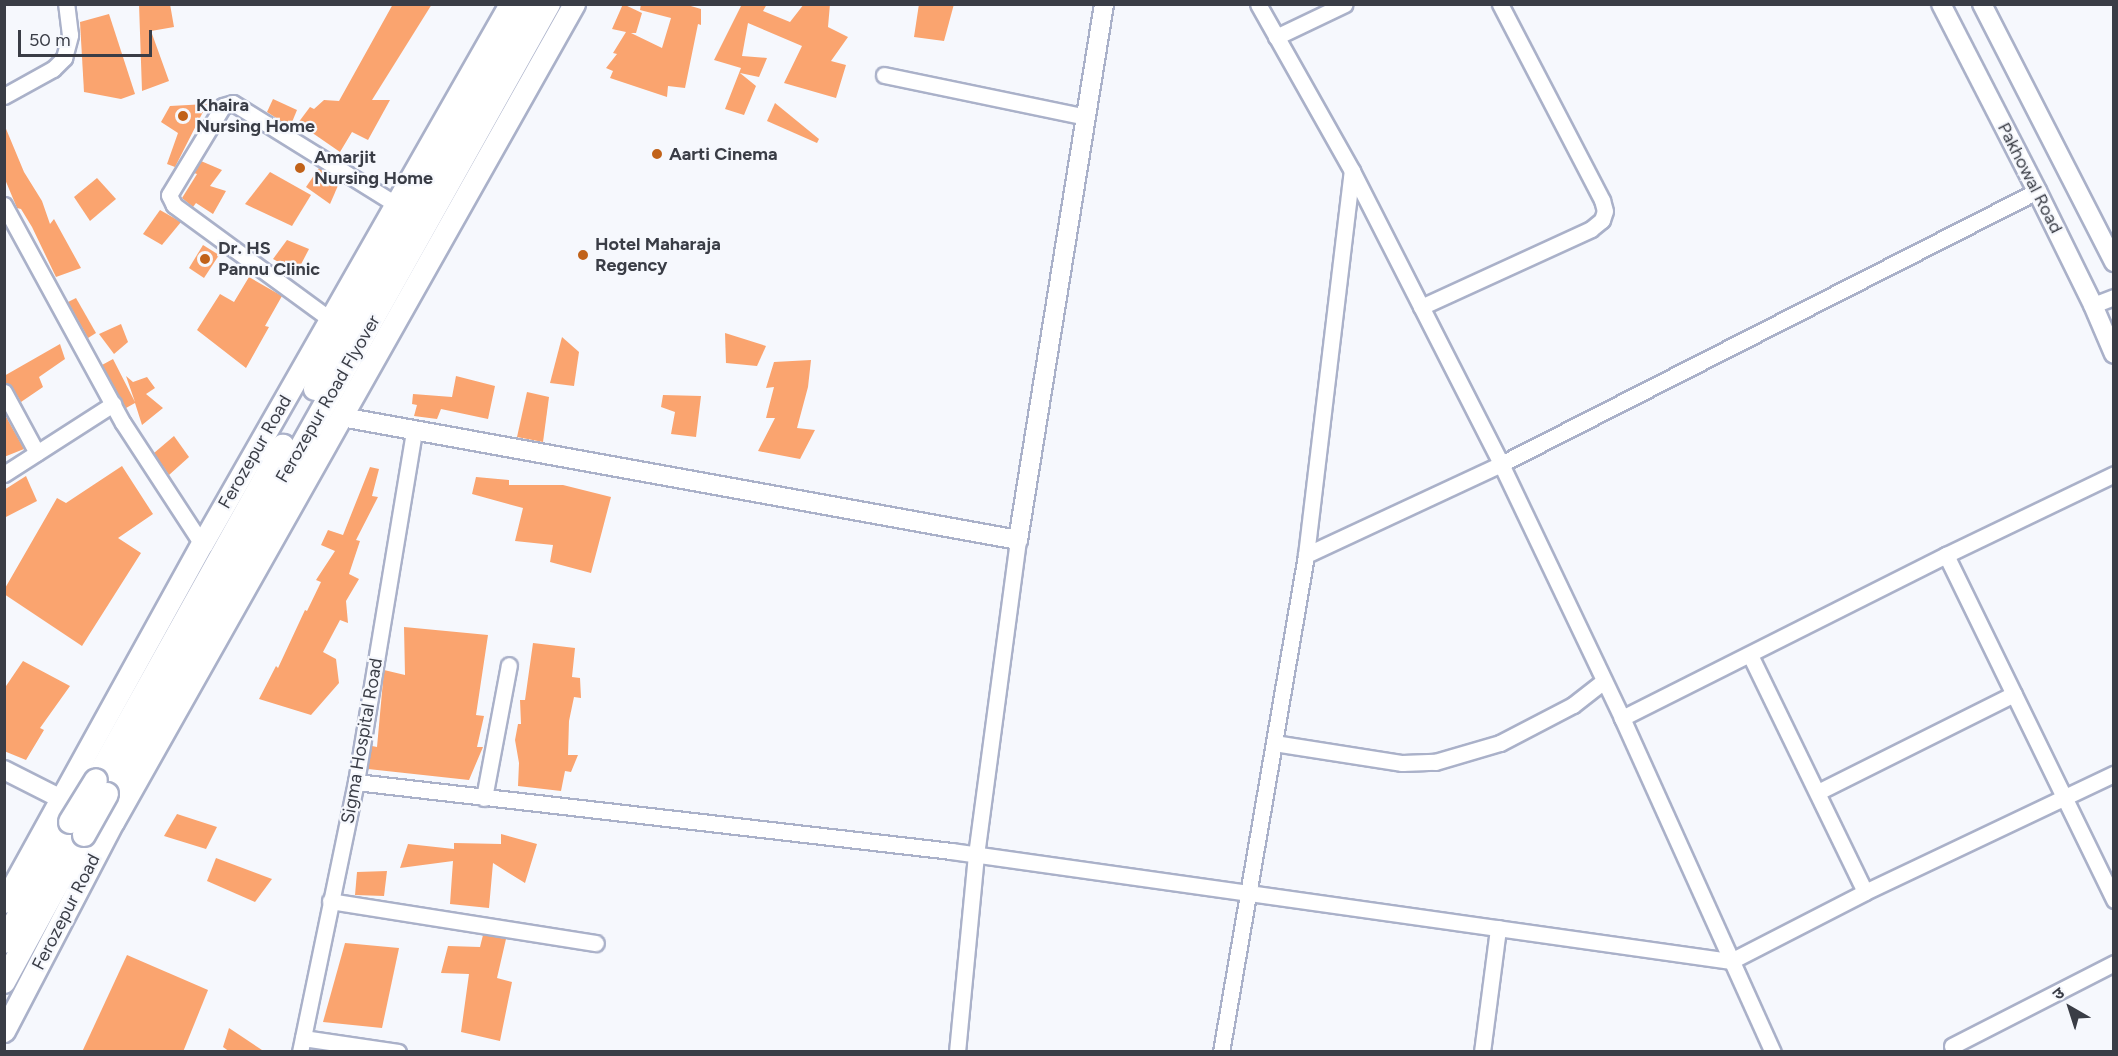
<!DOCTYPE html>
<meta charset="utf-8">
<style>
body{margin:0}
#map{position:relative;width:2118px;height:1056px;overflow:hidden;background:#f6f8fd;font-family:Figtree,"Noto Sans Devanagari",sans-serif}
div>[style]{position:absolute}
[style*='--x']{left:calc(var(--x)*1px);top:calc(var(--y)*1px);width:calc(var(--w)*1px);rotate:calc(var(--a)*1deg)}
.building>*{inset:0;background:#faa46f}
.roads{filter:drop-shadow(2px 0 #aab1c9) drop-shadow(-2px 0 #aab1c9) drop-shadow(0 2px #aab1c9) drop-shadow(0 -2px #aab1c9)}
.minor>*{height:15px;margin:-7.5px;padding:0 7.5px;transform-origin:7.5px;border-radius:7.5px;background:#fff}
.tertiary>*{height:18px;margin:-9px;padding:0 9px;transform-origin:9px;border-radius:9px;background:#fff}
.secondary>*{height:21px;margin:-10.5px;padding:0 10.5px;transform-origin:10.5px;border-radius:10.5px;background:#fff}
.primary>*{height:22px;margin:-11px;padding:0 11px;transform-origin:11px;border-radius:11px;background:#fff}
.bridges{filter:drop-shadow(2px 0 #aab1c9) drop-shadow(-2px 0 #aab1c9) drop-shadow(0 2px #aab1c9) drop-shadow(0 -2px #aab1c9)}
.primary-bridge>*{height:22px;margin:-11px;padding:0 11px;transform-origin:11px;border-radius:11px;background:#fff}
.dots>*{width:16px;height:16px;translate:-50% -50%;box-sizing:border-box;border:3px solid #f6f8fd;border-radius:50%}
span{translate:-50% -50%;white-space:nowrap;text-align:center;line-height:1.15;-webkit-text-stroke:4.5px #f6f8fd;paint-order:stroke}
.poi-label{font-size:18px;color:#3a3d46;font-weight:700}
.left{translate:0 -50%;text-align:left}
.street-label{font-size:18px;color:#3a3d46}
.frame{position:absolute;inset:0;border:6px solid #3a3d46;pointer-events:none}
.north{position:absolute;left:2040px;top:978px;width:60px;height:60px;-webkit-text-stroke:4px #f6f8fd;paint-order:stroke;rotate:321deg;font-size:16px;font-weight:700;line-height:24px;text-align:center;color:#3a3d46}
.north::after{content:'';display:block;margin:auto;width:21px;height:27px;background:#3a3d46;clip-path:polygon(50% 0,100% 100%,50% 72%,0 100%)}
.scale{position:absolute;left:18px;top:30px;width:134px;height:27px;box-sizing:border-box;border:3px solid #3a3d46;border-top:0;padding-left:8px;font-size:18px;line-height:21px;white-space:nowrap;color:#3a3d46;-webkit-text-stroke:4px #f6f8fd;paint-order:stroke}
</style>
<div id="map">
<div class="building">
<div style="clip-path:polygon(139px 4px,170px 4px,174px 27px,151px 31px,169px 81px,142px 91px)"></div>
<div style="clip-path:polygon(393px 4px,432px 4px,372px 100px,390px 100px,368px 140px,352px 132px,340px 152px,298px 123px,310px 107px,314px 109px,324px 100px,339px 101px)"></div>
<div style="clip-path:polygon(623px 4px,642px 13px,636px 33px,631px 33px,662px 48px,671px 18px,640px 10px,641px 4px,684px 4px,701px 9px,701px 25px,698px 24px,685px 88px,668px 86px,667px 97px,610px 78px,613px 71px,606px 68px,617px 54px,613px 53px,626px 32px,612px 29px)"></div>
<div style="clip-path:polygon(742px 4px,767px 4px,763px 11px,790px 22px,804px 4px,830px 4px,828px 27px,848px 37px,831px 61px,846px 65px,836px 98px,784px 83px,802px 46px,748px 23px,742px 56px,767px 58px,759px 77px,740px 73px,756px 86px,744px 115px,725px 109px,741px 68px,714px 60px)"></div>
<div style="clip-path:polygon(919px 4px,954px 4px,944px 41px,914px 37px)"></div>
<div style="clip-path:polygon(109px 14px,135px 94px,121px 99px,84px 92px,80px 22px)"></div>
<div style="clip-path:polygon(273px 99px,297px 110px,290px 127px,267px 112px)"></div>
<div style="clip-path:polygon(775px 103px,819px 139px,817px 143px,767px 121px)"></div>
<div style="clip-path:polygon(207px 104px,175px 167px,167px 164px,178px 133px,161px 122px,170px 106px)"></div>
<div style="clip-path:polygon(4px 124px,24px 172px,42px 201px,50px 224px,54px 219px,81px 268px,56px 277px,32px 227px,21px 209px,17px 208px,4px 177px)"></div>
<div style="clip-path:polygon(201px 161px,222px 170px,210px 186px,226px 191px,213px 214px,196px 203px,193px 207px,182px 198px,197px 174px,194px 173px)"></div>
<div style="clip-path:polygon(319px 168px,340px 181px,330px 204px,306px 187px)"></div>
<div style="clip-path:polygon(270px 172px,311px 195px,292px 226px,245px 204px)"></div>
<div style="clip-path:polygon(97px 178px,116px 199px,90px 221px,74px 197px)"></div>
<div style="clip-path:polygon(160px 210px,181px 222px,162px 245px,143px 234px)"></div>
<div style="clip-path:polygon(287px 240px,309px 249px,297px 272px,273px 259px)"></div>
<div style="clip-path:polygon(203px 245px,219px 255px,204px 278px,189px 268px)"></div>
<div style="clip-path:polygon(249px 277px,282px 296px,265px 326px,269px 327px,246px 368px,197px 330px,220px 294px,234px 302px)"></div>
<div style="clip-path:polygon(76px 298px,96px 333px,88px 338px,68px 302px)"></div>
<div style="clip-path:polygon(121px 324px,128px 342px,114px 354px,99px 334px)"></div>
<div style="clip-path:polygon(725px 333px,766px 346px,757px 366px,726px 363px)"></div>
<div style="clip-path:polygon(562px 337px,579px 352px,574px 386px,550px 383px)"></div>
<div style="clip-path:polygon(60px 344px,65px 359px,39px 377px,43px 387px,21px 402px,12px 387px,4px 382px,4px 376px)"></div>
<div style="clip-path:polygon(113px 359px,135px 402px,126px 376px,133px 382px,147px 377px,155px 388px,146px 394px,163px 408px,142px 425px,135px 403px,126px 408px,102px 365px)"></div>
<div style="clip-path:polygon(811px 360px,808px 387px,797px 428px,815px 430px,800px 459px,758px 451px,775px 418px,766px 418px,774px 387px,766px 388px,774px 362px)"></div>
<div style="clip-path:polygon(456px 376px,495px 386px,488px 419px,441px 409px,437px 419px,414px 416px,417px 405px,412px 404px,413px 394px,452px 397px)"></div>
<div style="clip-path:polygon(527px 392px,549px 397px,543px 442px,517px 437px)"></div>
<div style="clip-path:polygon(663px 395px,701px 396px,696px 437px,671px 434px,675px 412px,661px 407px)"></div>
<div style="clip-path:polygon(4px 413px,24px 449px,4px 457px)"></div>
<div style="clip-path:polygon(174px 436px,189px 457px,169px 475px,154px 453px)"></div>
<div style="clip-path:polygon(122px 466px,153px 514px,118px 538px,141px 553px,82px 646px,4px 594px,4px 590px,57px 498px,66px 503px)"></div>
<div style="clip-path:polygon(370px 467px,379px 469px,372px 496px,378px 497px,356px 540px,360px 541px,349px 574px,359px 579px,346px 601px,348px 623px,340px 620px,323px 652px,336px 659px,339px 683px,311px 715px,259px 699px,276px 666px,278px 668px,305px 610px,307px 611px,321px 582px,316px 580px,335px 551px,321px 545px,328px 530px,343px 535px)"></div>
<div style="clip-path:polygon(26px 476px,37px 501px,4px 518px,4px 490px)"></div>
<div style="clip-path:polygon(476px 477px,509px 480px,509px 485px,563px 485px,611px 497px,591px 573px,550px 562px,553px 545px,515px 541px,523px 508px,472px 494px)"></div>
<div style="clip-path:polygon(404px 627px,488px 635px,476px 715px,484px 716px,477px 747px,483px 747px,469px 780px,368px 769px,372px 746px,377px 747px,384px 670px,405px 675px)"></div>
<div style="clip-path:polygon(533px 643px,575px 648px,572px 677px,580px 678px,581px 698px,574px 697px,569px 721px,568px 755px,578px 755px,571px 772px,565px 771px,561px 791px,518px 786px,519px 763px,515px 740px,518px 724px,521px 724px,520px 700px,525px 700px)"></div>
<div style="clip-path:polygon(23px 661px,70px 686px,40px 728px,44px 730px,26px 760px,4px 751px,4px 689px)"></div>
<div style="clip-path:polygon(177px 814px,217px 827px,206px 849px,164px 836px)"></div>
<div style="clip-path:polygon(501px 834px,537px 844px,525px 883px,493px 863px,489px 908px,450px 904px,453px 861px,400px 868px,408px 844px,454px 849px,454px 843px,501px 844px)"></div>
<div style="clip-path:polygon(216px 858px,272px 879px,255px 902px,207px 881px)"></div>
<div style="clip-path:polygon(387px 871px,384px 896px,355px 895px,357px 872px)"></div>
<div style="clip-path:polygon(483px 935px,506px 939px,497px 978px,512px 982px,500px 1041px,461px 1032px,469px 974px,441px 973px,448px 946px,480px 947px)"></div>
<div style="clip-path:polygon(345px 943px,399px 948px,382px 1028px,323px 1022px)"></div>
<div style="clip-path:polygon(127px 955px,208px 990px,183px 1052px,82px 1052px)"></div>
<div style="clip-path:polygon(229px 1028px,265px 1052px,230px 1052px,223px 1047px)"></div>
</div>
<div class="roads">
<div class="minor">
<div style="--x:1258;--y:4;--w:192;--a:60.6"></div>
<div style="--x:1352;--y:171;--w:329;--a:63"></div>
<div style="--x:1501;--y:464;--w:281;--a:64.5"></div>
<div style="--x:1622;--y:718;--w:367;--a:65.7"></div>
<div style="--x:1276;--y:37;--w:76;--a:-25.6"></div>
<div style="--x:884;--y:75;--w:206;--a:11.7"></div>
<div style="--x:4;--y:96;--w:56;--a:-28.9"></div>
<div style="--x:53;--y:69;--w:16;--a:-45"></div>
<div style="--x:64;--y:58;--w:24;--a:-75"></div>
<div style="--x:70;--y:35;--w:31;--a:-97"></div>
<div style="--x:4;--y:205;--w:248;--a:61.4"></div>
<div style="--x:123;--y:423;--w:145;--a:56.9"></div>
<div style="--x:2093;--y:305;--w:22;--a:-21"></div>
<div style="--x:1421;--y:307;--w:187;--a:-24.6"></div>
<div style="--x:1591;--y:229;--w:14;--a:-39"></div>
<div style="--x:1602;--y:220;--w:9;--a:-72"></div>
<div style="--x:1605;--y:211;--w:11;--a:-105"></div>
<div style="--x:1602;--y:200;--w:221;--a:-117.5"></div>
<div style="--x:331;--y:320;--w:195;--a:-143.8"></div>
<div style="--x:174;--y:205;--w:11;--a:-117"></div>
<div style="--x:169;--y:195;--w:104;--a:-58.8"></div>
<div style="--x:223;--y:106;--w:10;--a:-17"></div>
<div style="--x:233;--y:103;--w:193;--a:31.9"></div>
<div style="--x:4;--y:392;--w:69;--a:61.6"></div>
<div style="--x:4;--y:474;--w:130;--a:-32.7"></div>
<div style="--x:1306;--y:555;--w:215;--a:-25"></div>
<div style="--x:1501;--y:464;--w:602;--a:-26.99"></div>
<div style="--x:1946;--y:555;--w:384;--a:64"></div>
<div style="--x:1750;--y:655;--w:263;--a:64.1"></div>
<div style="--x:1622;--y:718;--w:363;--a:-26.7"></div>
<div style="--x:1946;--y:555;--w:187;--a:-25.7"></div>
<div style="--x:1274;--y:743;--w:130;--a:8.9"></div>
<div style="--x:1402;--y:763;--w:33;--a:-2"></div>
<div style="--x:1435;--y:762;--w:68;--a:-16.3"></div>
<div style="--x:1500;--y:743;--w:82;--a:-27.5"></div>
<div style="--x:1573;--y:705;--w:39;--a:-38"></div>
<div style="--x:356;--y:782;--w:599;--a:6.61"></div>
<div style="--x:951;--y:851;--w:788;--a:8.03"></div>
<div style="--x:1731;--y:961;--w:151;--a:-27.2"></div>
<div style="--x:1865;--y:892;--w:276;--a:-25.4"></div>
<div style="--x:1818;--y:792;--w:219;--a:-26.6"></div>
<div style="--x:484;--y:798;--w:135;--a:-79.4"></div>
<div style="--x:330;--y:901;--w:269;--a:9"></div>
<div style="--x:303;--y:1038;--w:96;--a:8.4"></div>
<div style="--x:1952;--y:1046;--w:182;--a:-27.1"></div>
<div style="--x:300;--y:1052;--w:276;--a:-78.3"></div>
<div style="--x:356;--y:782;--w:357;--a:-80.6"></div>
<div style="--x:957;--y:1052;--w:198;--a:-84.5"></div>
<div style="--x:976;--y:855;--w:318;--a:-82.4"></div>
<div style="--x:1221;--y:1052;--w:504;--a:-80.29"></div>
<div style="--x:1306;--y:555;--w:387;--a:-83.2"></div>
<div style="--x:1482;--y:1052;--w:125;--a:-82.6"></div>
</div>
<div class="tertiary">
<div style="--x:1941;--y:4;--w:210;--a:62.8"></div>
<div style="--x:2037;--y:191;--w:127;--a:63.8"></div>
<div style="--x:2093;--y:305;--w:53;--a:66.8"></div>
<div style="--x:1982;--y:4;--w:290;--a:62.9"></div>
<div style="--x:342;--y:417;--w:687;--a:10.31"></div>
<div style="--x:1018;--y:540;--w:543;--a:-80.88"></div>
<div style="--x:4;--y:770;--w:77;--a:26.9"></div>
</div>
<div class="secondary">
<div style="--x:4;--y:902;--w:409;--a:-61.1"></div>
<div style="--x:202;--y:544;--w:622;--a:-60.3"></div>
<div style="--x:4;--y:1031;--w:236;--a:-62.5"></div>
<div style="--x:113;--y:822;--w:939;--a:-60.6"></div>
</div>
<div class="primary">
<div style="--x:315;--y:389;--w:440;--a:-60.9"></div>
<div style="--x:96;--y:780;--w:383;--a:-60.8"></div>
<div style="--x:107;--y:794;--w:905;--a:-60.77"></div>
<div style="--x:4;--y:942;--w:137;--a:-61.2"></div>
<div style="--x:4;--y:982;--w:167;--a:-61.4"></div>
</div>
</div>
<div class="bridges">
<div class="primary-bridge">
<div style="--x:70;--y:822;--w:49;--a:-58.2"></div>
<div style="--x:84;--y:835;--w:47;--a:-60.7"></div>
</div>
</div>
<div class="dots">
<div style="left:183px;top:116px;background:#c16219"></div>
<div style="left:657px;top:154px;background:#c16219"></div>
<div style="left:300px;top:168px;background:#c16219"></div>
<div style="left:583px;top:255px;background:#c16219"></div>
<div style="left:205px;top:259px;background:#c16219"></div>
</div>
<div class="poi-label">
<span class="left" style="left:196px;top:116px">Khaira<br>Nursing Home</span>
<span class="left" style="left:669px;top:154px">Aarti Cinema</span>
<span class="left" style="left:314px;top:168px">Amarjit<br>Nursing Home</span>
<span class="left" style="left:595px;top:255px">Hotel Maharaja<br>Regency</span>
<span class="left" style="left:218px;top:259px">Dr. HS<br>Pannu Clinic</span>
</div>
<div class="street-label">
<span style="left:2030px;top:178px;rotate:63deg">Pakhowal Road</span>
<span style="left:328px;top:399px;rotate:-60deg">Ferozepur Road Flyover</span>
<span style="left:255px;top:452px;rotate:-60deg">Ferozepur Road</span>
<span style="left:362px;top:741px;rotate:-80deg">Sigma Hospital Road</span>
<span style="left:66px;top:912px;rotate:-63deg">Ferozepur Road</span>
</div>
<div class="frame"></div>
<div class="north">उ</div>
<div class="scale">50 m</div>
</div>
